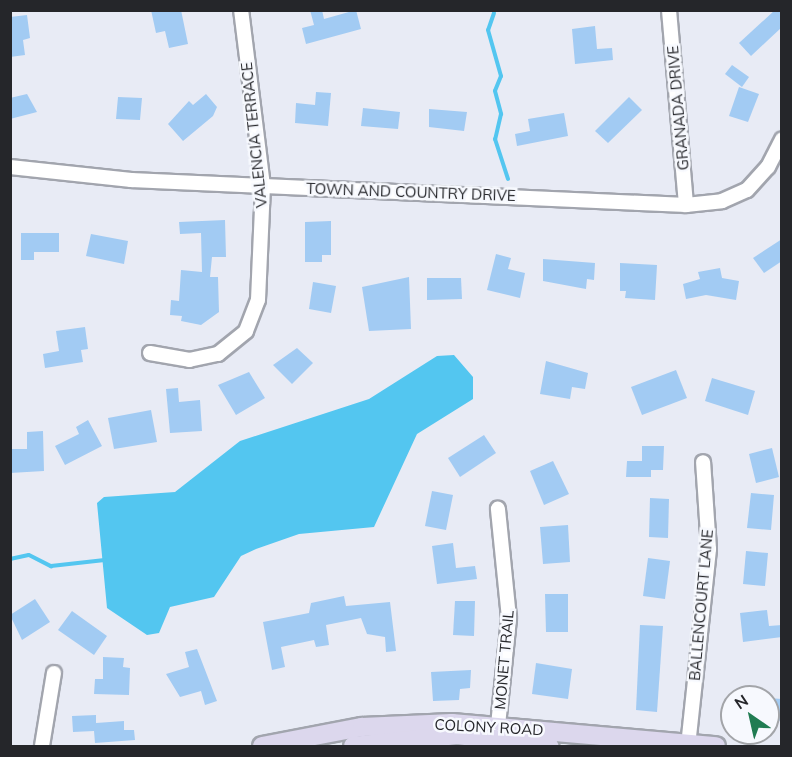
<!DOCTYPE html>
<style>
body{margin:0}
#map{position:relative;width:792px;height:757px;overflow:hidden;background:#e8ebf5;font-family:Mulish,sans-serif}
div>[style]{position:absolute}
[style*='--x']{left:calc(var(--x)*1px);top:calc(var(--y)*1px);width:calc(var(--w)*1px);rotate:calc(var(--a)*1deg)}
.water>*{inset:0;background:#53c6f0}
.stream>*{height:4px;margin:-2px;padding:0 2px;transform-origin:2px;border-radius:2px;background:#53c6f0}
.building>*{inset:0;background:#a2cbf3}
.roads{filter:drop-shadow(2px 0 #a2a5ae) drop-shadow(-2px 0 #a2a5ae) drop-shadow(0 2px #a2a5ae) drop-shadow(0 -2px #a2a5ae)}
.street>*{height:14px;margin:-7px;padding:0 7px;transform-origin:7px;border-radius:7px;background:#fff}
.secondary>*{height:18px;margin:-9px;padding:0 9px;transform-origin:9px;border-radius:9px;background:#dcd7ed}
span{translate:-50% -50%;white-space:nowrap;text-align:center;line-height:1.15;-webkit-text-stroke:5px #f7f9fe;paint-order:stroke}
.street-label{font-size:15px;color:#25262a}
.frame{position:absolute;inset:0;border:12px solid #25262a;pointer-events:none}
.north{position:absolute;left:720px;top:685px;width:60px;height:60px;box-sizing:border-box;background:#f7f9fe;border:2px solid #a3a5a9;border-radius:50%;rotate:326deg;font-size:16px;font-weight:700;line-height:24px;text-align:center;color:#25262a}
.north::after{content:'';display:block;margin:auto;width:21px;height:27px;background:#207c52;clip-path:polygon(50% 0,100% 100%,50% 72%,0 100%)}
</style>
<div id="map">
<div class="water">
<div style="clip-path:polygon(454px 355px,473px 377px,473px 399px,417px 434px,374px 527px,299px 534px,256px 549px,241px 556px,214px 597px,170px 607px,159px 633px,147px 635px,107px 608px,97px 503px,104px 497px,175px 492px,240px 441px,369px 399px,437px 356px)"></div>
</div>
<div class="stream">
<div style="--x:494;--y:13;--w:18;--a:109"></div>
<div style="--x:488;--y:30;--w:48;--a:74.2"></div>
<div style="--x:501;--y:76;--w:16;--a:112"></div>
<div style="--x:495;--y:91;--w:24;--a:75"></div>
<div style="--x:501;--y:114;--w:26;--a:103"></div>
<div style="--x:495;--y:139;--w:42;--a:72"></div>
<div style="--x:10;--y:559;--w:19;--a:-12"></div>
<div style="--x:29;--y:555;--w:25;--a:27"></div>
<div style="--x:51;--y:566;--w:54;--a:-6.3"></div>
</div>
<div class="building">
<div style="clip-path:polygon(151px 10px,181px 10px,188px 44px,169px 48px,165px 31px,156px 33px)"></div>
<div style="clip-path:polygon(310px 10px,322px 10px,324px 19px,356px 10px,361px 29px,306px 44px,302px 28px,314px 25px)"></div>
<div style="clip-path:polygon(775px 10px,782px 10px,782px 27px,751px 56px,739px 43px)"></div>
<div style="clip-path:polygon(27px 15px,30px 38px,23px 40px,25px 55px,10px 57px,10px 17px)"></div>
<div style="clip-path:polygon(595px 26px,597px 49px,612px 48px,613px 60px,575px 64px,572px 29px)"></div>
<div style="clip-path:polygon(732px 65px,749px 77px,742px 87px,725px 74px)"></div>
<div style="clip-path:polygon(739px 87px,759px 94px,748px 122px,729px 116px)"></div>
<div style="clip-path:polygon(316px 92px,331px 93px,328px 126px,295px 123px,296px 103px,315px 105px)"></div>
<div style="clip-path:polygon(27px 94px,37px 112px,10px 119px,10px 98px)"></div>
<div style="clip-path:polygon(206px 94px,217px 107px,213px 116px,183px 141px,168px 124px,189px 101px,193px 105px)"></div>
<div style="clip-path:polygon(118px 97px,142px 98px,140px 120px,116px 119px)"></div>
<div style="clip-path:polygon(629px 97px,642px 110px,608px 143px,595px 131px)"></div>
<div style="clip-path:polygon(363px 108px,400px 112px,398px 129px,361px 126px)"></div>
<div style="clip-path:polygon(429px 109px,467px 112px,464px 131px,429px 127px)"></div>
<div style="clip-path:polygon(564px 113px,568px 136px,517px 146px,515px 134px,530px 131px,528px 119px)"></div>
<div style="clip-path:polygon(225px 220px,226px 257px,212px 257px,210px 277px,218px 277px,219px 312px,201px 325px,181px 321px,182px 316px,170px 315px,171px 300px,179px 301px,181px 270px,202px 272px,201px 233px,180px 234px,179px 222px)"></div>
<div style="clip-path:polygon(331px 221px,331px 255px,322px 255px,322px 262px,305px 262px,305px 222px)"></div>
<div style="clip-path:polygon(21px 233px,59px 233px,59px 252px,34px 252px,34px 260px,21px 260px)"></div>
<div style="clip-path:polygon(91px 234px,128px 241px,124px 264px,86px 256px)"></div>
<div style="clip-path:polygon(782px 239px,782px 261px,764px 273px,753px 258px)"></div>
<div style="clip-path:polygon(496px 254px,511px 258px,508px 269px,525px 273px,520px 298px,487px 290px)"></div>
<div style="clip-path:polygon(543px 259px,595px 263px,594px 280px,587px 279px,586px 289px,543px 281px)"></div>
<div style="clip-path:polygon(620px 263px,657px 265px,655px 300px,625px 298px,626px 291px,620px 291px)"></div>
<div style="clip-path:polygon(720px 268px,722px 278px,739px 281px,736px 300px,706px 295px,686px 299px,683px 284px,700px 279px,698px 272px)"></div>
<div style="clip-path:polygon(409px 277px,411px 329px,369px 331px,362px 287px)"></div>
<div style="clip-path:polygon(427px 278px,461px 278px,462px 299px,427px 300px)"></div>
<div style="clip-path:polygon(313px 282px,336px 286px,331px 313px,309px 309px)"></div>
<div style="clip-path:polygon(85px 327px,88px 349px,81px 350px,83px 362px,45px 368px,43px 354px,59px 351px,56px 331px)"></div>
<div style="clip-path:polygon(297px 348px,313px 363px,292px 384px,273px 365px)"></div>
<div style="clip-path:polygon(546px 361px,588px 373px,585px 389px,572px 387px,570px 399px,540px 394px)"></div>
<div style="clip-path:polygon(676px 370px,687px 398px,642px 415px,631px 387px)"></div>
<div style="clip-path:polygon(249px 372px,265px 398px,236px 415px,218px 385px)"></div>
<div style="clip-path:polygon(712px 378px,755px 391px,748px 415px,705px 401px)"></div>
<div style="clip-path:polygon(178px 388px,179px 402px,200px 400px,202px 431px,170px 433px,166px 389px)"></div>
<div style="clip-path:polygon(151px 410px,157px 442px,114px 449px,108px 418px)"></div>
<div style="clip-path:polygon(88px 420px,102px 446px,65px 465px,55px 446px,79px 434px,76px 427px)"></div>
<div style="clip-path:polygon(43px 431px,44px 471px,10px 473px,10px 449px,27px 449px,27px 432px)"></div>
<div style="clip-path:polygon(484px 435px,496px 453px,460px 477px,448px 458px)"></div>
<div style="clip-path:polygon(642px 446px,664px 446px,663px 470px,651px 470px,651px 477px,626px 477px,627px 461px,642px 461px)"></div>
<div style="clip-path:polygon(772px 448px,779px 477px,756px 483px,749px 454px)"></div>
<div style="clip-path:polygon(553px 461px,569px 494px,544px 505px,530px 471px)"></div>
<div style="clip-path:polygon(432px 491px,453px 495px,446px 530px,425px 526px)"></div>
<div style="clip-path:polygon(751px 493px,774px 495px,771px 530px,747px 528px)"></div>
<div style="clip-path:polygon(650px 498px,669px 499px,668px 538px,649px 537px)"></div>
<div style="clip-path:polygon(568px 525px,570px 562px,543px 564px,540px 527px)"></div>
<div style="clip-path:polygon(453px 543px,456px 568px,475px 566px,477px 579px,437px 584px,432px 546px)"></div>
<div style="clip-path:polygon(746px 551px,768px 553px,765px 586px,743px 584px)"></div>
<div style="clip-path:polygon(648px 558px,670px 561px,665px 599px,643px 596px)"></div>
<div style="clip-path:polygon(545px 594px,568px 594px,568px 632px,546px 632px)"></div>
<div style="clip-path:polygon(344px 596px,346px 606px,390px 602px,396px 651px,386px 652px,385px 637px,367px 634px,361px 618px,326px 625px,329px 645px,316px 647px,314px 640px,281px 647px,285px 667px,272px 670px,263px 622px,309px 613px,311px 603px)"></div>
<div style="clip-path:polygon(35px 599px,50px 622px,22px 640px,10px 615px)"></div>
<div style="clip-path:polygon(455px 601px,475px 601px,474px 636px,453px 635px)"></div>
<div style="clip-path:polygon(767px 610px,769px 626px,782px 625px,782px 637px,743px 642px,740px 613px)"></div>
<div style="clip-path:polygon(72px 611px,107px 636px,94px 655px,58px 630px)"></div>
<div style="clip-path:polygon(640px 625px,663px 626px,657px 712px,636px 710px)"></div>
<div style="clip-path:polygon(197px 649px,217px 701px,205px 705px,201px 691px,180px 697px,166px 674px,189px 667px,185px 652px)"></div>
<div style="clip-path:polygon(103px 657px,124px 658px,123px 667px,130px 668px,129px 695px,94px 694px,95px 679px,103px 679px)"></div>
<div style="clip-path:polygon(536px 663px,572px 669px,568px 699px,532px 694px)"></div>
<div style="clip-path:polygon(471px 670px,470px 688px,460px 689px,459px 700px,433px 701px,431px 672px)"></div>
<div style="clip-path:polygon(768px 698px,782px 699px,782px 721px,768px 719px)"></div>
<div style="clip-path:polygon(96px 715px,96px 723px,124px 721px,124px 730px,134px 730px,135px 740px,95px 743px,94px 731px,73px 732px,72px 716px)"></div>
</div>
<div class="roads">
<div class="street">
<div style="--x:669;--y:10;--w:196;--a:85"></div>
<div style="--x:10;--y:167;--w:122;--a:6.1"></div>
<div style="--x:131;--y:180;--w:556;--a:2.58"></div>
<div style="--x:686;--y:205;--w:36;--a:-6"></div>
<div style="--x:722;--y:201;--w:27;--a:-24"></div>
<div style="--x:747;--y:190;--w:31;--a:-48"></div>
<div style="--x:768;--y:167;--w:31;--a:-63"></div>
<div style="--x:150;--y:353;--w:40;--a:10"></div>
<div style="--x:189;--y:360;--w:30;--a:-12"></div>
<div style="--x:218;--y:354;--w:36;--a:-39"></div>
<div style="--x:246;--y:331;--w:33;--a:-69"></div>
<div style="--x:258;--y:300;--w:114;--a:-87.5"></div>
<div style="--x:263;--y:186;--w:177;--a:-97.1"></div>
<div style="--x:497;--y:735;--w:118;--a:-84.1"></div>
<div style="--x:509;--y:618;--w:110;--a:-95.8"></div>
<div style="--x:42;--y:746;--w:74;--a:-80.7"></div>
<div style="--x:688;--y:746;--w:198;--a:-83.9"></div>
<div style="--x:709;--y:549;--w:87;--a:-93.9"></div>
</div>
<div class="secondary">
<div style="--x:262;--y:746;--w:102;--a:-10.8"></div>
<div style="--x:362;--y:727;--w:90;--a:-2.5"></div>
<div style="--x:452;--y:723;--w:265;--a:5"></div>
<div style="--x:353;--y:746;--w:105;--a:-6"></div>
<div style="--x:457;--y:735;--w:93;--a:6.8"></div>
</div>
</div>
<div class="street-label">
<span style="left:678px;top:108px;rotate:-95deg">GRANADA DRIVE</span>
<span style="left:254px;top:135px;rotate:-96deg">VALENCIA TERRACE</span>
<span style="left:411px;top:192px;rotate:2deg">TOWN AND COUNTRY DRIVE</span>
<span style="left:701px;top:605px;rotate:-85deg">BALLENCOURT LANE</span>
<span style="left:504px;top:660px;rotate:-85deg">MONET TRAIL</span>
<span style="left:489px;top:727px;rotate:3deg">COLONY ROAD</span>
</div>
<div class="frame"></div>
<div class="north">N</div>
</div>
